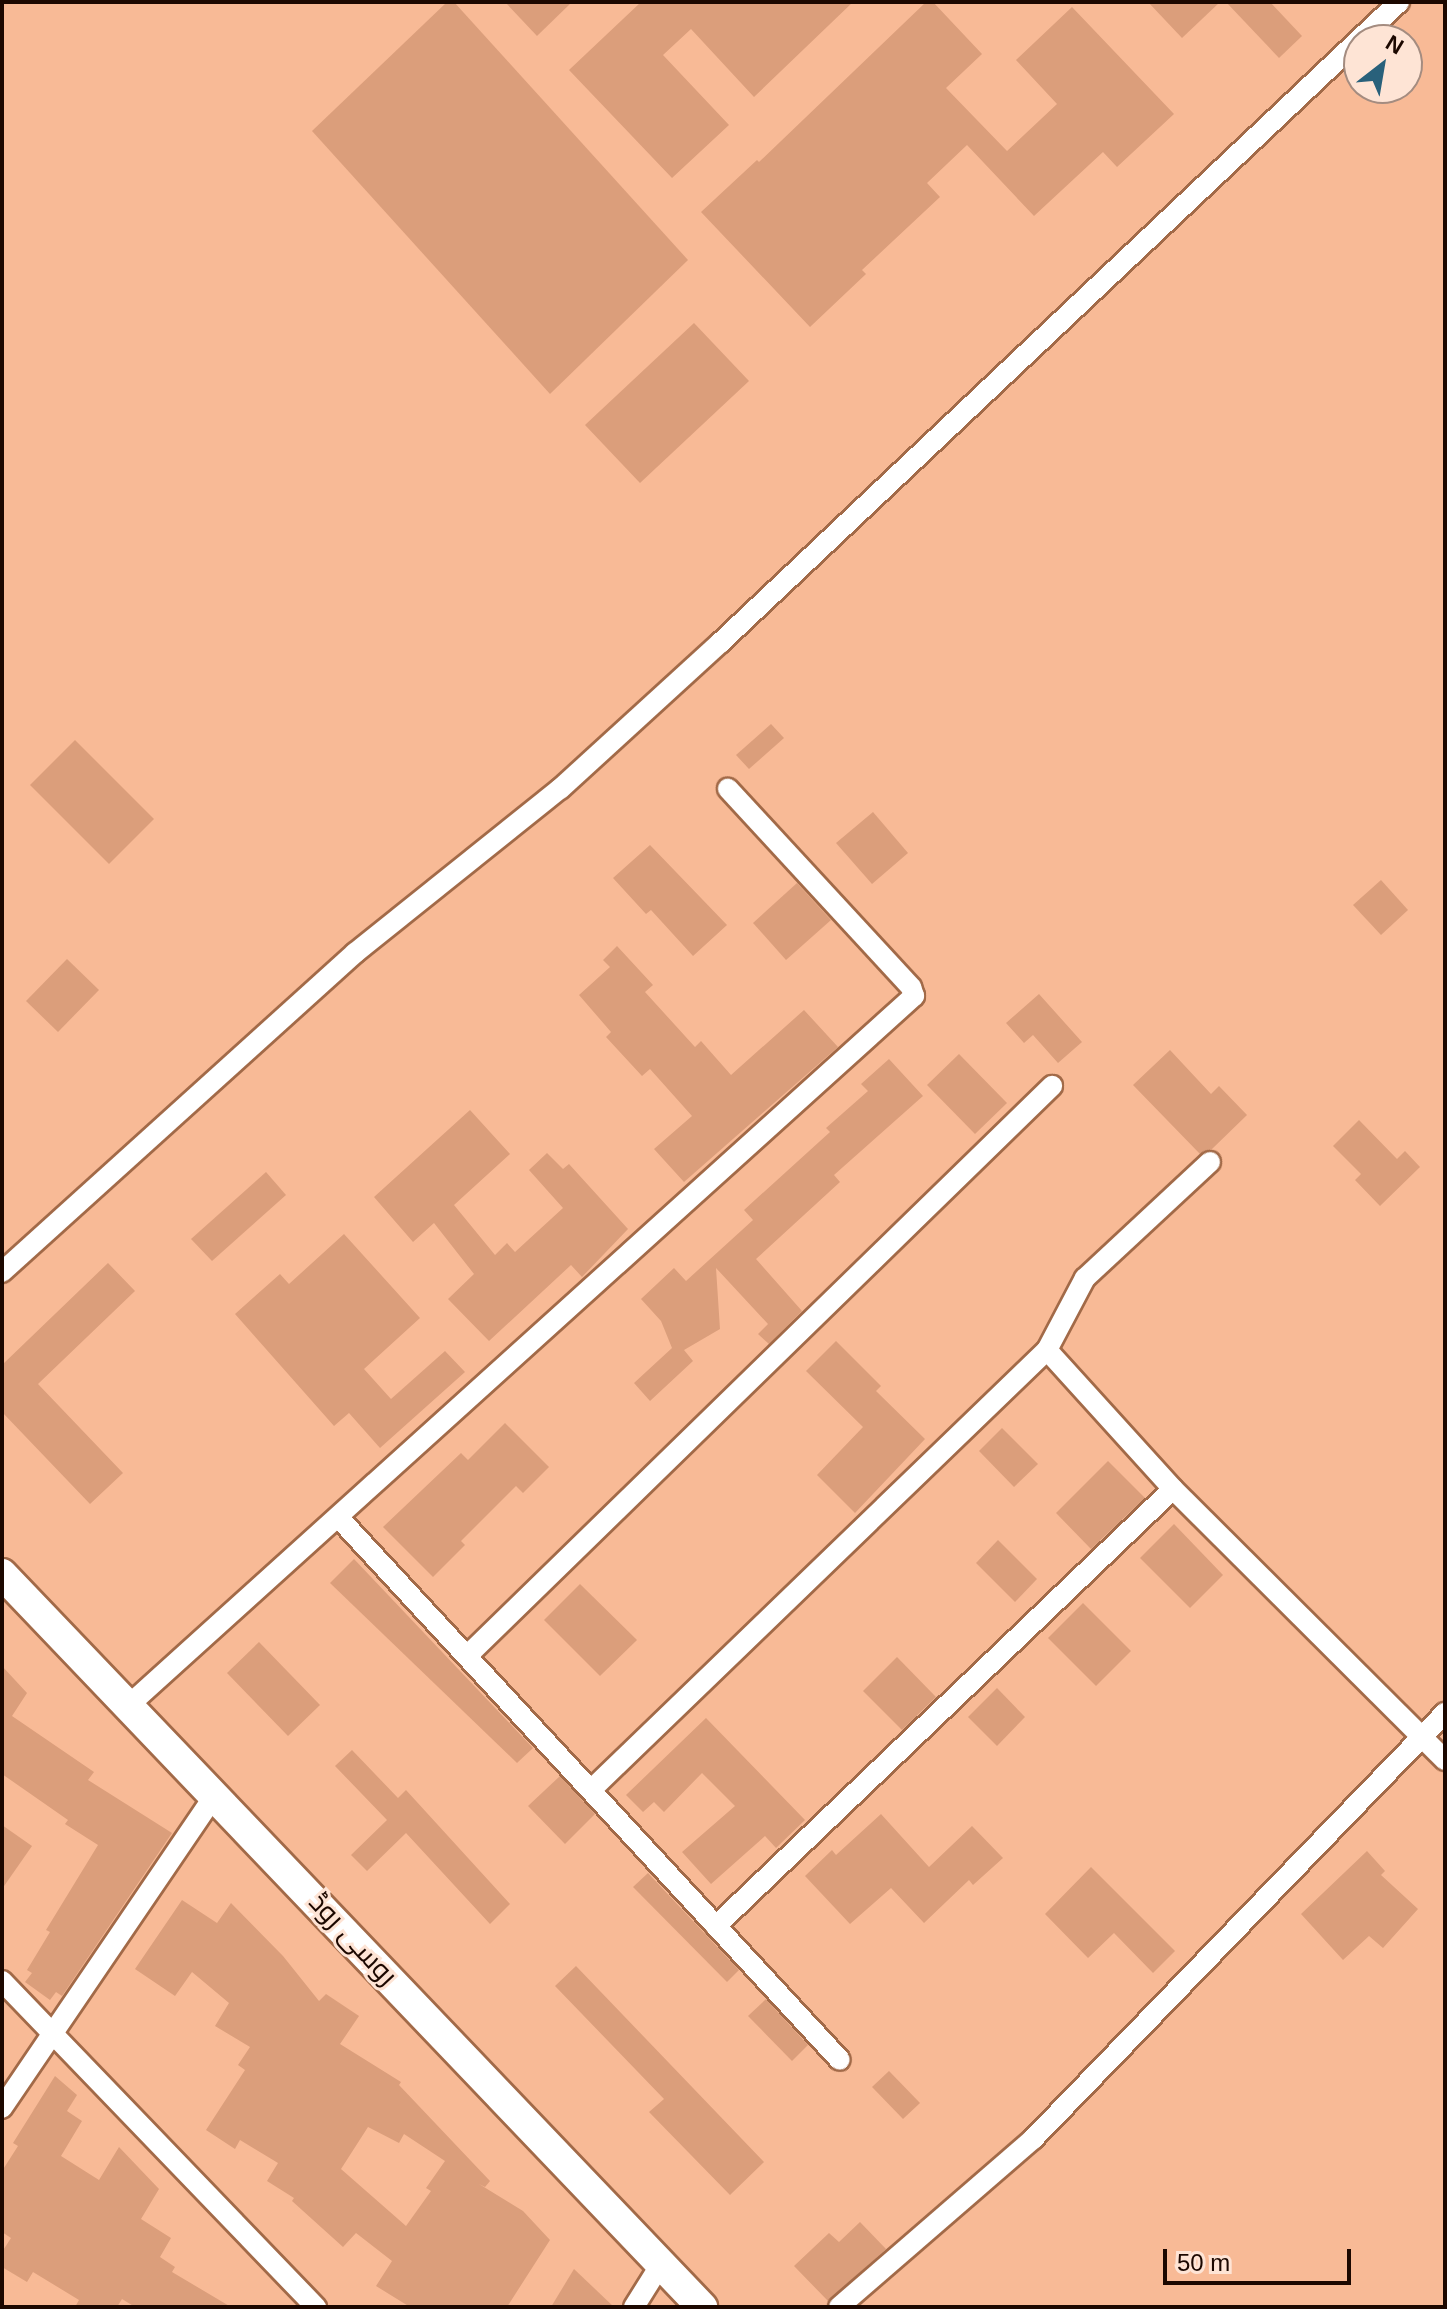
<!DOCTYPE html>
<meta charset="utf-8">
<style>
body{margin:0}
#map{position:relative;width:1447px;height:2309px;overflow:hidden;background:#f8ba96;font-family:Helvetica,Cairo,sans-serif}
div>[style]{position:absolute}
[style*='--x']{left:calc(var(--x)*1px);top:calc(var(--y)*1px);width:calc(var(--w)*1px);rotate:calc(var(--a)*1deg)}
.building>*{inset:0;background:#db9e7b}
.roads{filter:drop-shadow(2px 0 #a26a48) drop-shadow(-2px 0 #a26a48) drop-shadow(0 2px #a26a48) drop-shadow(0 -2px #a26a48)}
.minor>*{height:20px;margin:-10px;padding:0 10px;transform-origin:10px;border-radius:10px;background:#fff}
.secondary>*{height:30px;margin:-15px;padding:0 15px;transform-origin:15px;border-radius:15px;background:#fff}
span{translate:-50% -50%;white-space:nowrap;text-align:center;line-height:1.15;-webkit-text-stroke:6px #fee4d5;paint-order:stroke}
.street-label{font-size:28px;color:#1c0800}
.frame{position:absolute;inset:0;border:4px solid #1c0800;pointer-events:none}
.north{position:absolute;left:1343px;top:24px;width:80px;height:80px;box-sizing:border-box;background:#fee4d5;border:2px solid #a48c80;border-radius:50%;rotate:31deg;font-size:22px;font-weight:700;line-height:32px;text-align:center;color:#1c0800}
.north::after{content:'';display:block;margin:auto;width:28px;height:36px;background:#29617b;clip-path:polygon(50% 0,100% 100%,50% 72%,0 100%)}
.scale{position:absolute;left:1163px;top:2249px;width:188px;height:36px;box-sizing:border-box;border:4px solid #1c0800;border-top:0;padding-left:10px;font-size:24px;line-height:28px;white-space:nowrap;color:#1c0800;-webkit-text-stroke:6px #fee4d5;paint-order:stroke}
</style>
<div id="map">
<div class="building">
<div style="clip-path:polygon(447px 2px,454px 2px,688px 260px,550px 394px,312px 131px)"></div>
<div style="clip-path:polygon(505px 2px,572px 2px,537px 36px)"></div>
<div style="clip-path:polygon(641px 2px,853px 2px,754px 97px,691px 29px,663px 55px,729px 125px,672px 178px,569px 70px)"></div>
<div style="clip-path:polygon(926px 2px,933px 2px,982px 54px,946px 88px,1007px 151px,1057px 104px,1016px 60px,1072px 7px,1174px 114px,1117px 167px,1103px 152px,1034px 216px,967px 145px,927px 183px,940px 197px,862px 270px,866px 274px,810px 327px,701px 212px,757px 160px,759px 162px)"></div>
<div style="clip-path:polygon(1148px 2px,1220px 2px,1182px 38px)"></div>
<div style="clip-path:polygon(1226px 2px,1270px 2px,1302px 36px,1279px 58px)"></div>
<div style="clip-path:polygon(694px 323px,749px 381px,640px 483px,585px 425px)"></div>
<div style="clip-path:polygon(771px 724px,784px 738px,749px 769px,736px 755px)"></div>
<div style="clip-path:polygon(75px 740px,154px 819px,109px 864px,30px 785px)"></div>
<div style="clip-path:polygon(873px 812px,908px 853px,872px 884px,836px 843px)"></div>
<div style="clip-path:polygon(650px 845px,727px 925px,693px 956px,651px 910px,646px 914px,613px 878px)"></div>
<div style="clip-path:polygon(1381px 880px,1408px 910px,1381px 935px,1353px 905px)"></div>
<div style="clip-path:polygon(797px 883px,831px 920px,786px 960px,753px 923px)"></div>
<div style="clip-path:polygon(617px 946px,653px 985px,645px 992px,695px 1047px,701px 1041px,731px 1075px,804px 1010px,838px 1047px,684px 1182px,654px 1149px,692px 1116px,650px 1069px,642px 1076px,606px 1037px,611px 1032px,579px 995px,610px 967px,603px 960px)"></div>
<div style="clip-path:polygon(67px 959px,99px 990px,58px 1032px,26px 1001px)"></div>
<div style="clip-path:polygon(1039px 994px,1082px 1042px,1058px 1063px,1033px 1035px,1024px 1043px,1006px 1023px)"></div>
<div style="clip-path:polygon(1170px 1050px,1211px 1094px,1219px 1086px,1247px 1115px,1212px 1149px,1200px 1154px,1133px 1085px)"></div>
<div style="clip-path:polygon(959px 1054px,1007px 1103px,975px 1134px,927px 1085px)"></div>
<div style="clip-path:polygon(889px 1059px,923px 1096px,834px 1175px,840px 1182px,756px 1259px,802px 1311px,769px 1344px,758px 1334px,768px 1324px,716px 1268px,720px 1329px,684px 1350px,693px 1361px,650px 1401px,634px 1383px,672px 1348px,661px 1321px,641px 1299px,674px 1268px,686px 1281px,753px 1220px,744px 1210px,830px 1132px,826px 1128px,868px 1091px,861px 1084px)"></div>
<div style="clip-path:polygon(470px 1110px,510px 1154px,454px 1205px,495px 1255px,507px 1243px,515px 1252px,563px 1208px,529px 1170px,547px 1153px,563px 1169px,569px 1164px,628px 1229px,582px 1277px,571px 1265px,489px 1341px,448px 1299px,474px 1274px,434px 1223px,413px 1242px,374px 1197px)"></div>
<div style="clip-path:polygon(1359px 1120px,1397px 1159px,1405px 1151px,1420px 1167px,1380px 1206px,1355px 1180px,1361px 1174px,1333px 1146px)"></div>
<div style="clip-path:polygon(266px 1172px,286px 1195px,212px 1261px,191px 1239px)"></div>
<div style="clip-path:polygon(344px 1234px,420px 1318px,364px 1369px,391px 1399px,445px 1351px,465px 1372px,380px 1448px,349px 1413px,334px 1426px,235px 1314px,280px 1274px,289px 1284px)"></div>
<div style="clip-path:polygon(108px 1263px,135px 1291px,38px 1384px,123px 1473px,90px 1504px,2px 1412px,2px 1365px)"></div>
<div style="clip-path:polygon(836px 1341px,881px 1386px,876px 1391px,925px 1439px,855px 1513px,817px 1475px,863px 1427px,806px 1371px)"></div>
<div style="clip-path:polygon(505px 1423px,549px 1467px,523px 1493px,516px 1486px,461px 1541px,465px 1545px,433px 1577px,383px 1527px,461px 1453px,468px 1460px)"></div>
<div style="clip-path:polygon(1002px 1428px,1038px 1464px,1014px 1487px,979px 1451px)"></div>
<div style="clip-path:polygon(1108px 1461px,1145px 1498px,1091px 1549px,1056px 1513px)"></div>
<div style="clip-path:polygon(1174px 1524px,1223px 1575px,1190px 1608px,1140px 1558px)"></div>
<div style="clip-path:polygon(998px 1540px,1037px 1579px,1015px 1602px,976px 1563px)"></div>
<div style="clip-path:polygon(354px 1559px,533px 1748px,517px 1763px,330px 1583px)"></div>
<div style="clip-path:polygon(580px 1584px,637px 1640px,600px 1676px,544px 1620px)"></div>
<div style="clip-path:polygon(1083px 1603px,1131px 1651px,1096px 1686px,1048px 1638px)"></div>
<div style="clip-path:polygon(259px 1642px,320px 1705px,288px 1736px,227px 1673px)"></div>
<div style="clip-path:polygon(897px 1657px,936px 1697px,902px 1730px,863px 1691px)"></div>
<div style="clip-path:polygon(2px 1666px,27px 1693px,12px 1716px,94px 1772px,88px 1780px,172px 1833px,62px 1996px,56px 1992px,50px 2000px,25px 1982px,32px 1973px,27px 1970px,50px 1932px,46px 1930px,98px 1845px,65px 1824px,68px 1820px,2px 1774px)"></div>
<div style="clip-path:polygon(997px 1688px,1025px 1717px,997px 1746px,968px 1717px)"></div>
<div style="clip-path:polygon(706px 1718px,805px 1820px,776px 1848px,765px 1836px,711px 1884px,682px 1852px,735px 1806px,702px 1773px,664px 1812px,654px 1802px,643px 1812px,626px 1795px)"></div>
<div style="clip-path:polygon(352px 1750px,398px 1798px,406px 1790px,510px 1904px,490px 1924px,406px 1833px,367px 1871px,351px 1855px,387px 1820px,335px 1766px)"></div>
<div style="clip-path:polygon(560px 1776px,595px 1814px,565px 1844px,528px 1806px)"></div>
<div style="clip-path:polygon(881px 1814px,929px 1867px,972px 1826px,1003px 1858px,973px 1885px,969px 1880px,924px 1923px,891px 1888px,850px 1924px,805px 1876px,832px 1850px,836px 1855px)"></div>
<div style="clip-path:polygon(2px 1825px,32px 1846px,2px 1889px)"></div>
<div style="clip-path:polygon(1367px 1851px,1385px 1871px,1381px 1875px,1418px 1909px,1383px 1948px,1369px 1936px,1343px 1960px,1301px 1914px)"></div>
<div style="clip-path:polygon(1091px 1867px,1175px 1951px,1153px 1973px,1114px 1933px,1088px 1958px,1045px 1914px)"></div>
<div style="clip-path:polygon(648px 1873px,739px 1970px,727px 1982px,633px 1887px)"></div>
<div style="clip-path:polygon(evenodd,182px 1900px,217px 1923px,231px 1903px,283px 1956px,319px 2001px,326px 1994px,359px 2016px,340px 2044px,401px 2082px,399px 2085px,490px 2181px,485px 2187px,479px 2184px,523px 2211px,550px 2240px,507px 2307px,410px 2307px,376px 2286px,392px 2261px,356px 2233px,343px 2247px,292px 2201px,294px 2198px,267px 2181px,278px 2163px,240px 2140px,235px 2149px,206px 2130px,245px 2070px,238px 2065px,250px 2047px,215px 2026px,229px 2003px,192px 1972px,175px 1996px,135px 1969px,182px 1900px,368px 2127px,399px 2143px,404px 2134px,445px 2161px,426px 2188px,431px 2191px,406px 2226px,341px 2169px,368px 2127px)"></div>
<div style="clip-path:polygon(576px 1966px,764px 2162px,730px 2195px,649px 2112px,664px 2099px,555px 1986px)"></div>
<div style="clip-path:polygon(766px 1999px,808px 2045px,792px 2061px,748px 2016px)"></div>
<div style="clip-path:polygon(889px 2071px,920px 2103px,903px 2119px,872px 2087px)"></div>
<div style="clip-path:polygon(55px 2076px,77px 2095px,67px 2111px,82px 2121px,61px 2156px,99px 2180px,119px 2147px,159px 2189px,141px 2219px,171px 2238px,160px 2257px,175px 2267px,172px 2272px,231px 2307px,135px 2307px,122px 2299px,117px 2307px,75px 2307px,79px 2300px,33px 2272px,27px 2282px,2px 2267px,2px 2252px,11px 2238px,2px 2232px,2px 2171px,18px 2146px,13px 2143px)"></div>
<div style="clip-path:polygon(860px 2222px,886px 2249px,828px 2301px,794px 2266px,829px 2233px,839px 2242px)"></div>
<div style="clip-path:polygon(574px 2269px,614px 2307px,551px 2307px)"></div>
</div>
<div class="roads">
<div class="minor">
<div style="--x:1210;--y:1162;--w:171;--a:137.1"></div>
<div style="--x:1085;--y:1278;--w:81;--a:117.8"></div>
<div style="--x:1047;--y:1350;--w:188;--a:47.8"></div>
<div style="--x:1173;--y:1489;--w:384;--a:44.9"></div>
<div style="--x:2;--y:1272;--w:476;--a:-42.1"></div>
<div style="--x:355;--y:953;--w:263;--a:-38.7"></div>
<div style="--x:560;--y:789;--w:217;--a:-42.4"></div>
<div style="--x:720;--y:643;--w:934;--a:-43.35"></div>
<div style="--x:338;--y:1517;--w:739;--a:47.25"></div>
<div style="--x:467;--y:1656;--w:817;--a:-44.26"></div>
<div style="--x:129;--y:1705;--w:1058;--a:-42.09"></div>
<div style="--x:914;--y:996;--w:9;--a:-108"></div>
<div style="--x:911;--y:987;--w:270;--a:-132.7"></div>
<div style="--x:591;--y:1790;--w:634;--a:-43.98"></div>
<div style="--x:716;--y:1926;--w:632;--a:-43.72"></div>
<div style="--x:2;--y:1981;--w:453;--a:46.1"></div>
<div style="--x:2;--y:2108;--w:379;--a:-55.8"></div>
<div style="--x:634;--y:2307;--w:51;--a:-57.9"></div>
<div style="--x:839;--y:2307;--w:257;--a:-40.9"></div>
<div style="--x:1033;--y:2139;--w:593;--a:-45.96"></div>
</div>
<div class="secondary">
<div style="--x:2;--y:1574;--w:1014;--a:46.32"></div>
</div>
</div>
<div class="street-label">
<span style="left:353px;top:1939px;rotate:47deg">روسی روڈ</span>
</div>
<div class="frame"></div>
<div class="north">N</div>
<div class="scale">50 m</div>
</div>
